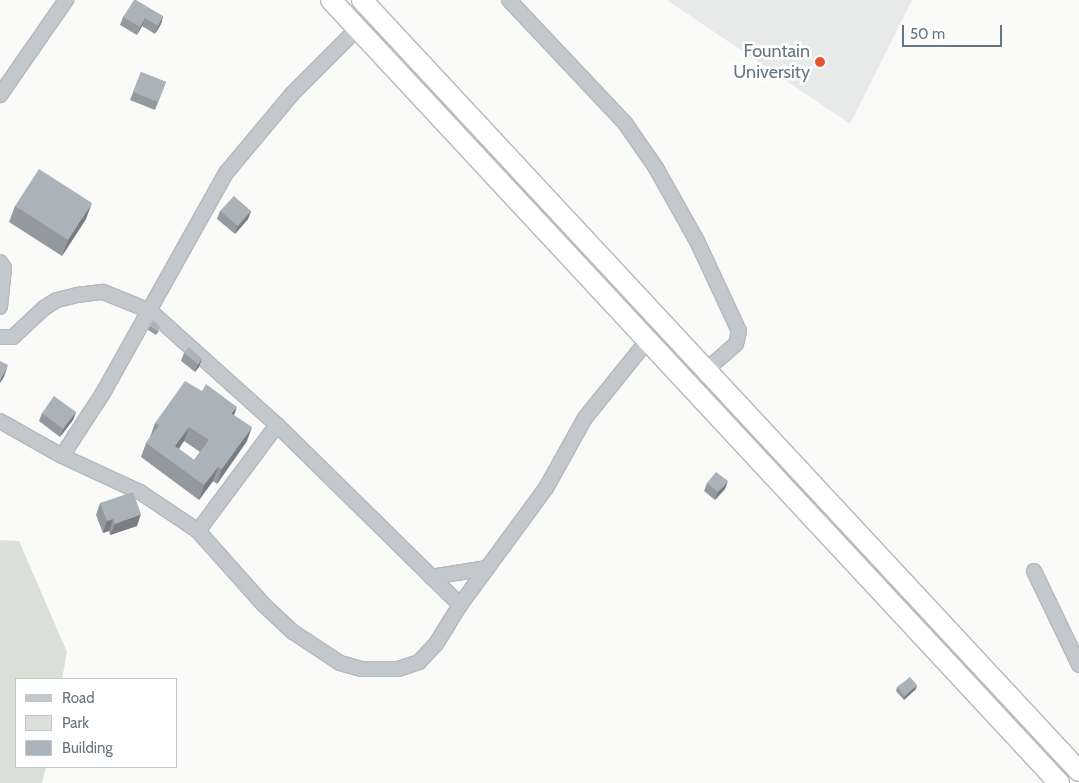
<!DOCTYPE html>
<style>
body{margin:0}
#map{position:relative;width:1079px;height:783px;overflow:hidden;background:#fafaf8;font-family:Cabin,sans-serif}
div>[style]{position:absolute}
[style*='--x']{left:calc(var(--x)*1px);top:calc(var(--y)*1px);width:calc(var(--w)*1px);rotate:calc(var(--a)*1deg)}
.built>*{inset:0;background:#e8e9e9}
.green>*{inset:0;background:#dadfd7}
.roads{filter:drop-shadow(1px 0 #b4b9bd) drop-shadow(-1px 0 #b4b9bd) drop-shadow(0 1px #b4b9bd) drop-shadow(0 -1px #b4b9bd)}
.minor>*{height:14px;margin:-7px;padding:0 7px;transform-origin:7px;border-radius:7px;background:#c3c8cc}
.highway>*{height:20px;margin:-10px;padding:0 10px;transform-origin:10px;border-radius:10px;background:#fff}
.wall>*{inset:0;background:#929a9f}
.shaded-wall>*{inset:0;background:#777d82}
.building>*{inset:0;background:#aab3b9}
.dots>*{width:14px;height:14px;translate:-50% -50%;box-sizing:border-box;border:2px solid #fff;border-radius:50%}
span{translate:-50% -50%;white-space:nowrap;text-align:center;line-height:1.15;-webkit-text-stroke:5px #fff;paint-order:stroke}
.poi-label{font-size:18px;color:#657683}
.right{translate:-100% -50%;text-align:right}
.legend{position:absolute;left:15px;top:678px;width:162px;height:90px;box-sizing:border-box;background:#fff;border:1px solid #c1c8cd;margin:0;padding:6px 9px;list-style:none;font-size:15px;color:#657683}
.legend li{display:flex;align-items:center;gap:10px;height:25px}
.legend b{width:25px;border:1px solid #c1c8cd}
.scale{position:absolute;left:902px;top:25px;width:100px;height:22px;box-sizing:border-box;border:2px solid #657683;border-top:0;padding-left:6px;font-size:15px;line-height:18px;white-space:nowrap;color:#657683;-webkit-text-stroke:4px #fff;paint-order:stroke}
</style>
<div id="map">
<div class="built">
<div style="clip-path:polygon(667px 0,912px 0,850px 124px)"></div>
</div>
<div class="green">
<div style="clip-path:polygon(0 540px,19px 541px,67px 652px,62px 679px,16px 679px,16px 767px,46px 767px,42px 783px,0 783px)"></div>
</div>
<div class="roads">
<div class="minor">
<div style="--x:509;--y:0;--w:169;--a:46.7"></div>
<div style="--x:625;--y:123;--w:55;--a:55.4"></div>
<div style="--x:656;--y:168;--w:84;--a:60.7"></div>
<div style="--x:697;--y:241;--w:99;--a:65"></div>
<div style="--x:739;--y:331;--w:13;--a:103"></div>
<div style="--x:736;--y:344;--w:40;--a:139"></div>
<div style="--x:0;--y:95;--w:116;--a:-55.2"></div>
<div style="--x:0;--y:262;--w:7;--a:56"></div>
<div style="--x:4;--y:268;--w:39;--a:96"></div>
<div style="--x:0;--y:337;--w:13;--a:0"></div>
<div style="--x:13;--y:337;--w:42;--a:-43.1"></div>
<div style="--x:44;--y:308;--w:15;--a:-32"></div>
<div style="--x:57;--y:300;--w:21;--a:-14"></div>
<div style="--x:77;--y:295;--w:26;--a:-7"></div>
<div style="--x:103;--y:292;--w:51;--a:22"></div>
<div style="--x:150;--y:311;--w:171;--a:41.9"></div>
<div style="--x:277;--y:425;--w:257;--a:44.5"></div>
<div style="--x:0;--y:421;--w:71;--a:29.4"></div>
<div style="--x:62;--y:456;--w:86;--a:24.8"></div>
<div style="--x:140;--y:492;--w:70;--a:33.9"></div>
<div style="--x:198;--y:531;--w:99;--a:48.3"></div>
<div style="--x:264;--y:605;--w:40;--a:43"></div>
<div style="--x:293;--y:632;--w:56;--a:33.4"></div>
<div style="--x:340;--y:663;--w:22;--a:16"></div>
<div style="--x:361;--y:669;--w:37;--a:0"></div>
<div style="--x:398;--y:669;--w:22;--a:-18"></div>
<div style="--x:419;--y:662;--w:25;--a:-47"></div>
<div style="--x:436;--y:644;--w:46;--a:-58.4"></div>
<div style="--x:460;--y:605;--w:145;--a:-53.7"></div>
<div style="--x:546;--y:488;--w:80;--a:-60.9"></div>
<div style="--x:585;--y:418;--w:100;--a:-51.1"></div>
<div style="--x:62;--y:456;--w:75;--a:-56.9"></div>
<div style="--x:103;--y:393;--w:252;--a:-60.8"></div>
<div style="--x:226;--y:173;--w:103;--a:-50.1"></div>
<div style="--x:292;--y:94;--w:92;--a:-45"></div>
<div style="--x:198;--y:531;--w:132;--a:-53.3"></div>
<div style="--x:1034;--y:571;--w:104;--a:64.4"></div>
<div style="--x:431;--y:577;--w:57;--a:-9.1"></div>
</div>
<div class="highway">
<div style="--x:331;--y:0;--w:1069;--a:47.08"></div>
<div style="--x:362;--y:0;--w:1053;--a:47.08"></div>
</div>
</div>
<div class="wall">
<div style="clip-path:polygon(163px 16px,161px 24px,155px 34px,142px 26px,137px 35px,120px 25px,123px 17px)"></div>
<div style="clip-path:polygon(141px 72px,166px 82px,155px 110px,130px 100px)"></div>
<div style="clip-path:polygon(15px 206px,86px 219px,62px 256px,9px 222px)"></div>
<div style="clip-path:polygon(220px 211px,251px 211px,248px 219px,235px 234px,217px 219px)"></div>
<div style="clip-path:polygon(150px 326px,159px 331px,156px 335px,148px 330px)"></div>
<div style="clip-path:polygon(189px 347px,199px 367px,195px 372px,181px 361px,184px 353px)"></div>
<div style="clip-path:polygon(76px 412px,73px 420px,60px 437px,39px 421px,42px 413px)"></div>
<div style="clip-path:polygon(evenodd,234px 415px,247px 441px,217px 484px,213px 481px,199px 500px,141px 457px,146px 443px,150px 437px,155px 423px,234px 415px,184px 441px,200px 452px,194px 460px,179px 449px,184px 441px)"></div>
<div style="clip-path:polygon(707px 483px,725px 489px,715px 500px,704px 491px)"></div>
<div style="clip-path:polygon(100px 503px,137px 526px,110px 535px,109px 531px,103px 533px,96px 515px)"></div>
<div style="clip-path:polygon(897px 687px,916px 689px,904px 700px,896px 691px)"></div>
</div>
<div class="shaded-wall">
<div style="clip-path:polygon(163px 16px,161px 24px,155px 34px,158px 26px)"></div>
<div style="clip-path:polygon(145px 18px,142px 26px,137px 35px,140px 27px)"></div>
<div style="clip-path:polygon(92px 203px,86px 219px,62px 256px,68px 240px)"></div>
<div style="clip-path:polygon(251px 211px,248px 219px,235px 234px,238px 226px)"></div>
<div style="clip-path:polygon(202px 359px,199px 367px,195px 372px,198px 364px)"></div>
<div style="clip-path:polygon(8px 365px,4px 377px,0 383px,0 380px)"></div>
<div style="clip-path:polygon(237px 407px,232px 421px,231px 413px)"></div>
<div style="clip-path:polygon(76px 412px,73px 420px,60px 437px,63px 429px)"></div>
<div style="clip-path:polygon(189px 427px,184px 441px,170px 460px,175px 446px)"></div>
<div style="clip-path:polygon(252px 427px,247px 441px,217px 484px,222px 469px)"></div>
<div style="clip-path:polygon(218px 467px,213px 481px,199px 500px,204px 485px)"></div>
<div style="clip-path:polygon(728px 481px,725px 489px,715px 500px,718px 492px)"></div>
<div style="clip-path:polygon(141px 514px,137px 526px,110px 535px,115px 524px)"></div>
<div style="clip-path:polygon(113px 519px,109px 531px,103px 533px,107px 521px)"></div>
<div style="clip-path:polygon(917px 685px,916px 689px,904px 700px,905px 696px)"></div>
</div>
<div class="building">
<div style="clip-path:polygon(134px 0,136px 0,163px 16px,158px 26px,145px 18px,140px 27px,123px 17px)"></div>
<div style="clip-path:polygon(141px 72px,166px 82px,158px 102px,133px 92px)"></div>
<div style="clip-path:polygon(39px 169px,92px 203px,68px 240px,15px 206px)"></div>
<div style="clip-path:polygon(234px 196px,251px 211px,238px 226px,220px 211px)"></div>
<div style="clip-path:polygon(153px 320px,160px 327px,157px 331px,150px 326px)"></div>
<div style="clip-path:polygon(189px 347px,202px 359px,198px 364px,184px 353px)"></div>
<div style="clip-path:polygon(0 361px,8px 365px,0 380px)"></div>
<div style="clip-path:polygon(evenodd,185px 381px,202px 391px,206px 384px,237px 407px,231px 413px,252px 427px,222px 469px,218px 467px,204px 485px,146px 443px,159px 425px,155px 423px,185px 381px,189px 427px,209px 440px,194px 460px,175px 446px,189px 427px)"></div>
<div style="clip-path:polygon(54px 396px,76px 412px,63px 429px,42px 413px)"></div>
<div style="clip-path:polygon(716px 472px,728px 481px,718px 492px,707px 483px)"></div>
<div style="clip-path:polygon(133px 492px,141px 514px,115px 524px,113px 519px,107px 521px,100px 503px)"></div>
<div style="clip-path:polygon(910px 677px,917px 685px,905px 696px,897px 687px)"></div>
</div>
<div class="dots">
<div style="left:820px;top:62px;background:#e4572e"></div>
</div>
<div class="poi-label">
<span class="right" style="left:810px;top:62px">Fountain<br>University</span>
</div>
<ul class="legend">
<li><b style="height:6px;background:#c3c8cc"></b>Road</li>
<li><b style="height:14px;background:#dadfd7"></b>Park</li>
<li><b style="height:14px;background:#aab3b9"></b>Building</li>
</ul>
<div class="scale">50 m</div>
</div>
